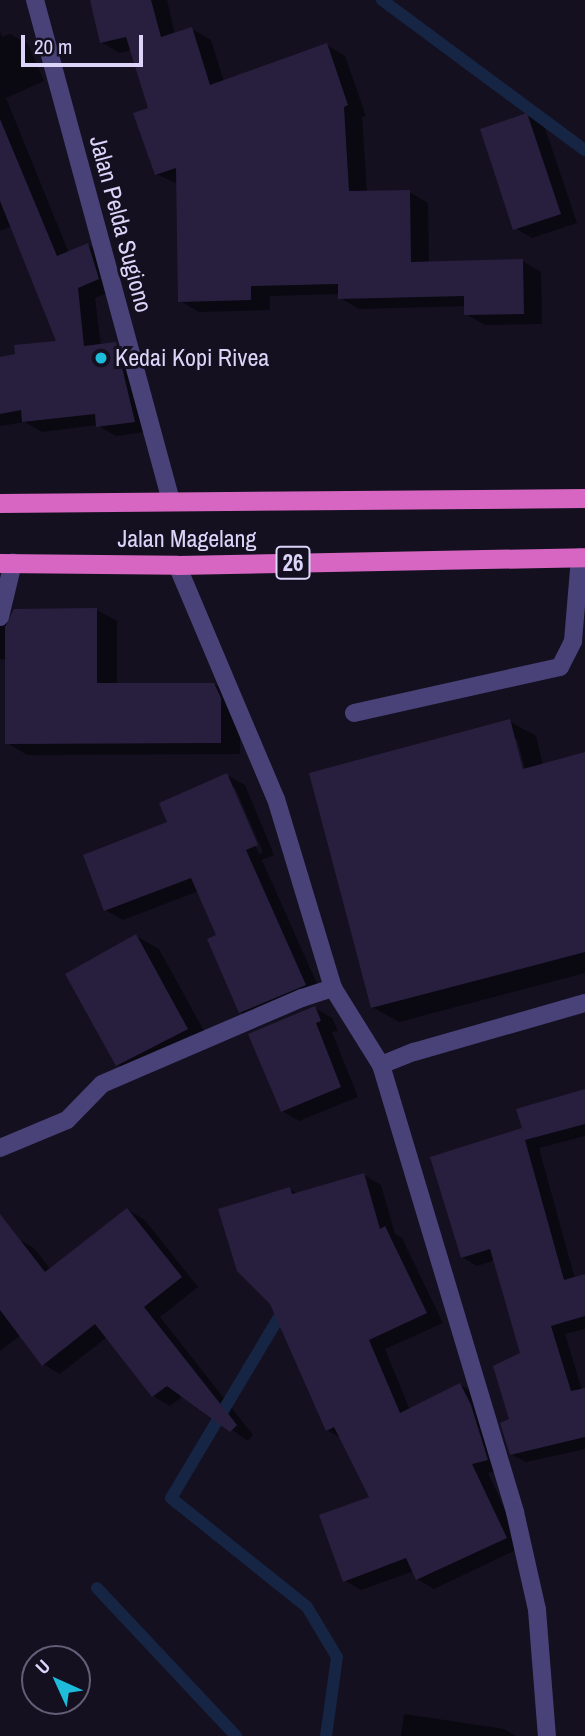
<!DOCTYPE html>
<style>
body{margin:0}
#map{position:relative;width:585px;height:1736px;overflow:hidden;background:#141020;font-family:"Archivo Narrow",sans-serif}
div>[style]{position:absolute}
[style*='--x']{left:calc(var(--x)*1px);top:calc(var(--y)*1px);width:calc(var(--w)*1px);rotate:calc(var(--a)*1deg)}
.shadow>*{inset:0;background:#0007}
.stream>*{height:12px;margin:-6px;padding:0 6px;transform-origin:6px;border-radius:6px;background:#162544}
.building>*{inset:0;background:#281f3f}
.service>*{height:18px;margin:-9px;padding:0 9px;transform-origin:9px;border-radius:9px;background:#484279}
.minor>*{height:18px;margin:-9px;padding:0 9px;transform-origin:9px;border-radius:9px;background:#484279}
.trunk>*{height:19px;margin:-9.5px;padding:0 9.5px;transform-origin:9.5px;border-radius:9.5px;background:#d666c1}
.dots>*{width:19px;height:19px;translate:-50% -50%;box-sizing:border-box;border:4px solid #141020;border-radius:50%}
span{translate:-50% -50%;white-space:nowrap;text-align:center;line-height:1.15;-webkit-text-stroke:6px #141020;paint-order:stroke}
.shield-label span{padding:2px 5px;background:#141020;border:2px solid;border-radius:5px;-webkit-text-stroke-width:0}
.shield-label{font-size:23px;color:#dcd5f9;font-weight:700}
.street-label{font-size:24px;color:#dcd5f9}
.poi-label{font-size:24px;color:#dcd5f9}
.left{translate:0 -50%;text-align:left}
.north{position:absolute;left:21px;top:1645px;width:70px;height:70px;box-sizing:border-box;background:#141020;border:2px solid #645f77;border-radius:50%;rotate:315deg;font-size:19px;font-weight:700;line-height:28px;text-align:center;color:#dcd5f9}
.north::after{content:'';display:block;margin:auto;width:24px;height:32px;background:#1fbbdb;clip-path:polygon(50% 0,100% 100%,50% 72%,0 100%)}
.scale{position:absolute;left:21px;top:35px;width:122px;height:32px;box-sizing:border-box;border:4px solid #dcd5f9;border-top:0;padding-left:9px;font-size:21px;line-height:24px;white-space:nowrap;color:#dcd5f9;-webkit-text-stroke:5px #141020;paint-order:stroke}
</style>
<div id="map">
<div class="shadow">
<div style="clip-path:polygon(91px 0,167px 0,175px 35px,192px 29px,211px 40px,224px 82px,327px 45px,345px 56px,366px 116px,362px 117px,367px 193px,409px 192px,428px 203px,429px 263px,522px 261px,541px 272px,542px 324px,485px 325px,466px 314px,466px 306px,359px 309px,340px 298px,340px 294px,270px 296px,270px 310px,199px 312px,180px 301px,178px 184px,156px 174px,150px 109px,132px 50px,120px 53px,101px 42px)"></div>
<div style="clip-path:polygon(0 31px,2px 37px,10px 34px,28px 44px,44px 81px,6px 98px,69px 253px,88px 245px,106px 255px,116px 290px,95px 298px,101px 346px,116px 344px,134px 355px,152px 431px,116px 436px,97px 425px,42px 432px,25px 422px,0 426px,0 359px,58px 342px,12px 226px,0 231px)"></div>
<div style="clip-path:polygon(527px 115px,544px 125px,577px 223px,532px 238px,515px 228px)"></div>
<div style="clip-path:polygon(97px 610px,117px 621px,117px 685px,214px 684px,234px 696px,240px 711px,240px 754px,27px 755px,7px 743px,7px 660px,0 659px,0 617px,11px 623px)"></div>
<div style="clip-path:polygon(evenodd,509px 721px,536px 736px,543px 765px,585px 754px,585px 973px,399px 1022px,372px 1007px,509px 721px,513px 739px,517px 739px,527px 777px,523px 777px,513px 739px)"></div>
<div style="clip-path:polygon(evenodd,227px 775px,245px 785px,274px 855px,262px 860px,322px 995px,257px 1022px,240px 1012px,218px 936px,199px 891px,123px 920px,105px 910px,170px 823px,227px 775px,231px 788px,235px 788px,263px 852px,259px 854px,231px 788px)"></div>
<div style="clip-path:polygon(136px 936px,159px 949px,210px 1042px,140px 1078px,117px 1064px)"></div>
<div style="clip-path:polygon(315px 1008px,332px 1018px,338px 1031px,332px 1032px,358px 1097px,299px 1121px,282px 1111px)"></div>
<div style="clip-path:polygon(585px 1092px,585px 1136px,539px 1148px,575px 1279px,585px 1276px,585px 1329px,565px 1334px,582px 1390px,585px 1390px,585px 1449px,526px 1462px,511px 1454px,511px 1420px,522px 1354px,495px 1260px,477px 1266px,462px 1257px,524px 1129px)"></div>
<div style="clip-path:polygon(364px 1175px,381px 1185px,395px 1234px,402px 1238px,443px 1323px,385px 1349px,410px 1410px,460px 1385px,477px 1394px,503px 1469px,488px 1473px,522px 1547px,434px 1589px,417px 1579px,414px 1571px,361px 1590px,344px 1580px,371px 1498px,342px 1439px,327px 1430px,290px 1189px,298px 1194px)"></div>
<div style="clip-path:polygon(128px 1210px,145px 1220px,198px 1287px,160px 1317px,253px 1435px,248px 1441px,183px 1396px,170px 1406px,153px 1396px,107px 1337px,60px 1374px,43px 1364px,21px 1335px,0 1351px,0 1220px,17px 1238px,34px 1248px,51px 1270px)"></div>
<div style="clip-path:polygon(404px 1714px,504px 1729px,516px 1736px,401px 1736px)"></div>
</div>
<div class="stream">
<div style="--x:382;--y:0;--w:252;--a:36.5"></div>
<div style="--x:285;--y:1307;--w:222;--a:120.8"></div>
<div style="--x:171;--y:1498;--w:174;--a:38.7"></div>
<div style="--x:307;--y:1607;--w:58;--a:59"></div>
<div style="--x:337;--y:1657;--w:80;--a:97.9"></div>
<div style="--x:97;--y:1588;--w:203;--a:46.8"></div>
</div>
<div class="building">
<div style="clip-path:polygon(90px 0,151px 0,161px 37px,192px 27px,210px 85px,327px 43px,348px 105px,344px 107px,349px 191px,410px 190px,411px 262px,523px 259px,524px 314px,464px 315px,464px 296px,338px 299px,338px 284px,251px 286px,251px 300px,178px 302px,176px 168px,155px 175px,133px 113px,148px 108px,126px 37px,100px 43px)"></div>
<div style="clip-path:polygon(527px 113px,561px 214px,513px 230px,480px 129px)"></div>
<div style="clip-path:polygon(0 119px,57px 256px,88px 243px,99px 279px,78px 288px,84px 346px,116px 342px,135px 422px,96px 427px,95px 414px,22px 422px,21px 410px,0 414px,0 357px,15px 354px,14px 345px,56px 341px,0 201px)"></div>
<div style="clip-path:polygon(97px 608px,97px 683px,214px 683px,221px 698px,221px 743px,5px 744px,5px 627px,14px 609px)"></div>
<div style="clip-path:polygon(510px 719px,523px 769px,585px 752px,585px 952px,371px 1008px,309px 773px)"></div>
<div style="clip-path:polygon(227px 773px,258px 845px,246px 850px,306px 985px,239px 1013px,207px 939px,216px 935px,191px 878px,104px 911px,83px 855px,167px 822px,159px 803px)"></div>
<div style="clip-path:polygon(136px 934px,188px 1029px,116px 1066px,65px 974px)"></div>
<div style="clip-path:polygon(315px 1006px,321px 1021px,316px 1023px,341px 1087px,281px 1112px,248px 1034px)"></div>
<div style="clip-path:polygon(585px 1089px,585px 1124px,525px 1140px,564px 1280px,585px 1274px,585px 1316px,551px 1326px,571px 1391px,585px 1388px,585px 1437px,510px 1455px,500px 1423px,509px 1419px,493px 1366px,520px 1353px,490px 1249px,461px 1258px,430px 1157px,522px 1128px,516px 1109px)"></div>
<div style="clip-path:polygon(364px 1173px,380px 1229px,385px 1226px,427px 1313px,369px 1340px,400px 1413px,460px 1383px,471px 1405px,488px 1460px,472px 1464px,507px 1538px,416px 1580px,406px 1558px,343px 1582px,319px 1515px,369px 1497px,334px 1427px,326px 1431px,270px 1304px,237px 1271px,218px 1209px,290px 1187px,292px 1194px)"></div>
<div style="clip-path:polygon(127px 1208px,182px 1277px,144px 1307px,237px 1425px,230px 1432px,167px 1386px,152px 1397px,95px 1324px,42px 1366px,0 1310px,0 1214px,45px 1272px)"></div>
</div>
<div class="service">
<div style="--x:354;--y:713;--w:211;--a:-12.6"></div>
<div style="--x:560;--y:667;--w:29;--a:-63"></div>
<div style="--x:573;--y:641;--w:84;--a:-85.2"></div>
<div style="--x:381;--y:1065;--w:35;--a:-22"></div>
<div style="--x:414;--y:1052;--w:178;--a:-16"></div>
</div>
<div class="minor">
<div style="--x:35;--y:0;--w:519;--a:74.81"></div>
<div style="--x:177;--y:565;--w:254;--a:67.1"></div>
<div style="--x:276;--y:799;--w:197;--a:73.2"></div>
<div style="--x:333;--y:988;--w:91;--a:58.1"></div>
<div style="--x:381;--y:1065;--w:467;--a:73.3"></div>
<div style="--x:515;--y:1512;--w:100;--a:77.3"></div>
<div style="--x:537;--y:1610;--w:126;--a:85.5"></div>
<div style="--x:0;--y:617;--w:56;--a:-76.5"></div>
<div style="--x:0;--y:1148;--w:73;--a:-22.7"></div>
<div style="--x:67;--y:1120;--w:50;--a:-45.8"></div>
<div style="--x:102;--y:1084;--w:218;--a:-23.3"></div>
<div style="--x:302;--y:998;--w:33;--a:-18"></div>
</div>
<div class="trunk">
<div style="--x:0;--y:503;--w:585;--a:-0.49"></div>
<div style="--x:0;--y:563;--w:177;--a:0.6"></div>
<div style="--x:177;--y:565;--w:408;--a:-1.1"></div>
</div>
<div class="dots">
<div style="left:101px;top:358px;background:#1fbbdb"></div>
</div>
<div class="shield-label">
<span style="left:293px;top:563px">26</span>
</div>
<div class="street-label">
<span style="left:121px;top:224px;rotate:75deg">Jalan Pelda Sugiono</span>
<span style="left:187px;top:539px">Jalan Magelang</span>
</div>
<div class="poi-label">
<span class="left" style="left:115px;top:358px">Kedai Kopi Rivea</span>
</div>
<div class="north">U</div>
<div class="scale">20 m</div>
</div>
